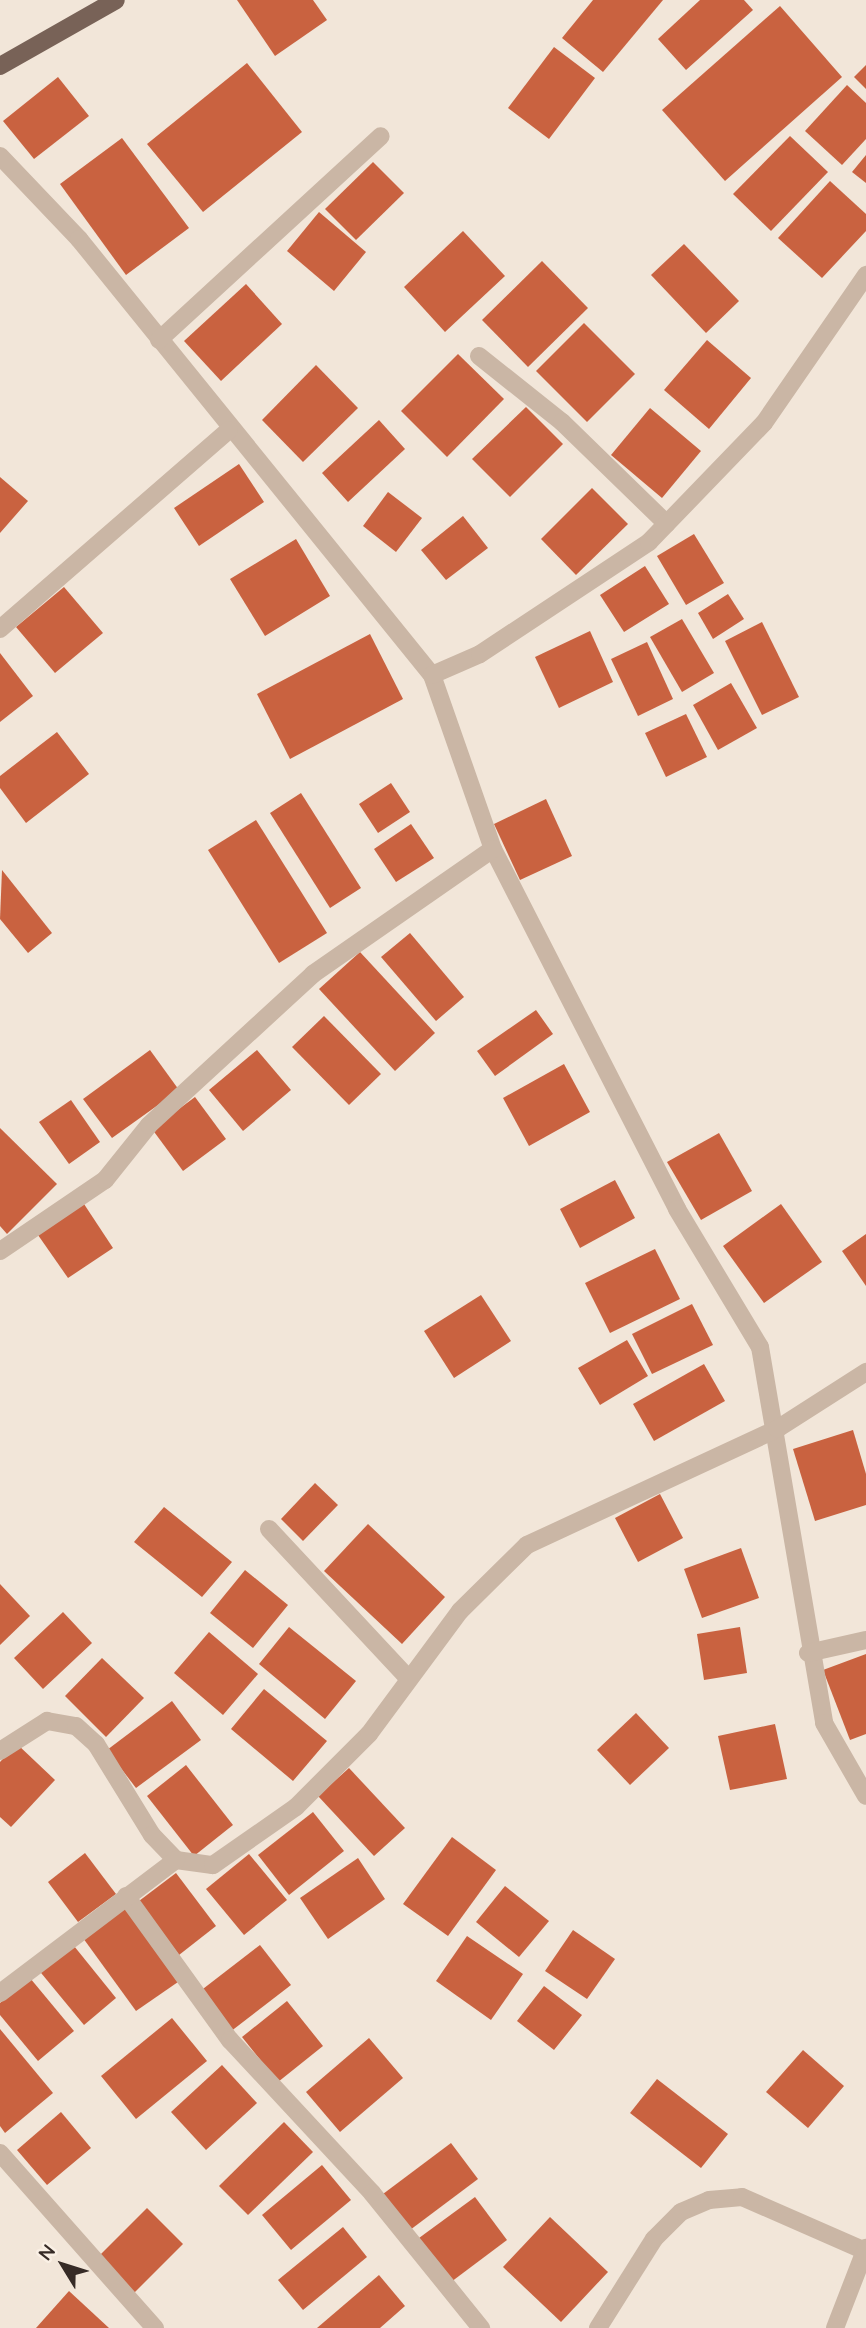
<!DOCTYPE html>
<style>
body{margin:0}
#map{position:relative;width:866px;height:2328px;overflow:hidden;background:#f2e6d9;font-family:Quicksand,sans-serif}
div>[style]{position:absolute}
[style*='--x']{left:calc(var(--x)*1px);top:calc(var(--y)*1px);width:calc(var(--w)*1px);rotate:calc(var(--a)*1deg)}
.building>*{inset:0;background:#c96240}
.minor>*{height:18px;margin:-9px;padding:0 9px;transform-origin:9px;border-radius:9px;background:#cab6a5}
.major>*{height:18px;margin:-9px;padding:0 9px;transform-origin:9px;border-radius:9px;background:#786257}
span{translate:-50% -50%;white-space:nowrap;text-align:center;line-height:1.15;-webkit-text-stroke:5px #faf0e5;paint-order:stroke}
.north{position:absolute;left:28px;top:2230px;width:70px;height:70px;-webkit-text-stroke:5px #faf0e5;paint-order:stroke;rotate:308deg;font-size:19px;font-weight:700;line-height:28px;text-align:center;color:#362b26}
.north::after{content:'';display:block;margin:auto;width:24px;height:32px;background:#362b26;clip-path:polygon(50% 0,100% 100%,50% 72%,0 100%)}
</style>
<div id="map">
<div class="building">
<div style="clip-path:polygon(237px 0,313px 0,327px 20px,275px 56px)"></div>
<div style="clip-path:polygon(593px 0,663px 0,603px 72px,562px 38px)"></div>
<div style="clip-path:polygon(700px 0,744px 0,753px 10px,686px 70px,658px 39px)"></div>
<div style="clip-path:polygon(780px 6px,842px 77px,725px 181px,662px 110px)"></div>
<div style="clip-path:polygon(554px 47px,595px 78px,549px 139px,508px 108px)"></div>
<div style="clip-path:polygon(247px 63px,302px 132px,203px 212px,147px 144px)"></div>
<div style="clip-path:polygon(866px 65px,866px 89px,854px 77px)"></div>
<div style="clip-path:polygon(58px 77px,89px 116px,34px 159px,3px 121px)"></div>
<div style="clip-path:polygon(847px 85px,866px 103px,866px 139px,842px 165px,805px 131px)"></div>
<div style="clip-path:polygon(790px 136px,828px 172px,771px 231px,733px 194px)"></div>
<div style="clip-path:polygon(122px 138px,189px 228px,126px 275px,60px 184px)"></div>
<div style="clip-path:polygon(866px 155px,866px 183px,852px 172px)"></div>
<div style="clip-path:polygon(373px 162px,404px 193px,356px 240px,325px 209px)"></div>
<div style="clip-path:polygon(830px 181px,866px 214px,866px 231px,822px 278px,778px 238px)"></div>
<div style="clip-path:polygon(319px 212px,366px 252px,334px 291px,287px 251px)"></div>
<div style="clip-path:polygon(463px 231px,505px 276px,445px 332px,404px 287px)"></div>
<div style="clip-path:polygon(684px 244px,739px 301px,706px 333px,651px 275px)"></div>
<div style="clip-path:polygon(542px 261px,588px 308px,528px 367px,482px 320px)"></div>
<div style="clip-path:polygon(246px 284px,282px 324px,221px 381px,184px 341px)"></div>
<div style="clip-path:polygon(584px 323px,635px 374px,587px 422px,536px 371px)"></div>
<div style="clip-path:polygon(707px 340px,751px 378px,709px 429px,664px 390px)"></div>
<div style="clip-path:polygon(458px 354px,504px 399px,447px 457px,401px 411px)"></div>
<div style="clip-path:polygon(316px 365px,358px 408px,303px 462px,262px 420px)"></div>
<div style="clip-path:polygon(526px 407px,563px 444px,510px 497px,472px 459px)"></div>
<div style="clip-path:polygon(650px 408px,701px 451px,662px 498px,611px 455px)"></div>
<div style="clip-path:polygon(379px 420px,405px 449px,348px 502px,322px 473px)"></div>
<div style="clip-path:polygon(239px 464px,264px 502px,199px 546px,174px 508px)"></div>
<div style="clip-path:polygon(0 477px,28px 501px,0 533px)"></div>
<div style="clip-path:polygon(592px 488px,628px 524px,576px 575px,541px 539px)"></div>
<div style="clip-path:polygon(388px 492px,422px 518px,396px 552px,363px 526px)"></div>
<div style="clip-path:polygon(463px 516px,488px 548px,446px 580px,421px 550px)"></div>
<div style="clip-path:polygon(694px 534px,724px 583px,686px 605px,657px 556px)"></div>
<div style="clip-path:polygon(296px 539px,330px 596px,265px 636px,230px 579px)"></div>
<div style="clip-path:polygon(645px 566px,669px 604px,624px 632px,600px 595px)"></div>
<div style="clip-path:polygon(64px 587px,103px 633px,55px 673px,16px 627px)"></div>
<div style="clip-path:polygon(728px 594px,744px 619px,713px 639px,698px 613px)"></div>
<div style="clip-path:polygon(682px 619px,714px 673px,682px 692px,650px 637px)"></div>
<div style="clip-path:polygon(762px 622px,799px 697px,762px 715px,725px 641px)"></div>
<div style="clip-path:polygon(590px 631px,613px 682px,559px 708px,535px 657px)"></div>
<div style="clip-path:polygon(370px 634px,403px 699px,290px 759px,257px 694px)"></div>
<div style="clip-path:polygon(647px 642px,673px 699px,638px 716px,611px 659px)"></div>
<div style="clip-path:polygon(0 653px,33px 696px,0 722px)"></div>
<div style="clip-path:polygon(731px 683px,757px 728px,718px 750px,693px 705px)"></div>
<div style="clip-path:polygon(686px 714px,707px 757px,666px 777px,645px 733px)"></div>
<div style="clip-path:polygon(57px 732px,89px 774px,26px 823px,0 788px,0 776px)"></div>
<div style="clip-path:polygon(391px 783px,410px 812px,378px 833px,359px 804px)"></div>
<div style="clip-path:polygon(301px 793px,361px 888px,330px 908px,270px 813px)"></div>
<div style="clip-path:polygon(546px 799px,572px 856px,520px 880px,494px 824px)"></div>
<div style="clip-path:polygon(256px 820px,327px 933px,279px 963px,208px 850px)"></div>
<div style="clip-path:polygon(411px 824px,434px 858px,396px 882px,374px 849px)"></div>
<div style="clip-path:polygon(2px 870px,52px 933px,28px 953px,0 919px)"></div>
<div style="clip-path:polygon(410px 933px,464px 997px,436px 1021px,381px 957px)"></div>
<div style="clip-path:polygon(360px 952px,435px 1033px,395px 1071px,319px 989px)"></div>
<div style="clip-path:polygon(536px 1010px,553px 1034px,495px 1076px,477px 1051px)"></div>
<div style="clip-path:polygon(324px 1016px,381px 1074px,349px 1105px,292px 1047px)"></div>
<div style="clip-path:polygon(150px 1050px,179px 1090px,112px 1138px,83px 1099px)"></div>
<div style="clip-path:polygon(257px 1050px,291px 1090px,243px 1131px,209px 1090px)"></div>
<div style="clip-path:polygon(564px 1064px,590px 1112px,529px 1146px,503px 1098px)"></div>
<div style="clip-path:polygon(195px 1097px,226px 1139px,183px 1171px,152px 1129px)"></div>
<div style="clip-path:polygon(71px 1100px,100px 1142px,69px 1164px,39px 1122px)"></div>
<div style="clip-path:polygon(0 1128px,57px 1184px,7px 1234px,0 1226px)"></div>
<div style="clip-path:polygon(719px 1133px,752px 1191px,701px 1220px,667px 1162px)"></div>
<div style="clip-path:polygon(615px 1180px,635px 1218px,580px 1248px,560px 1209px)"></div>
<div style="clip-path:polygon(84px 1204px,113px 1248px,68px 1278px,38px 1235px)"></div>
<div style="clip-path:polygon(781px 1204px,822px 1262px,764px 1303px,723px 1246px)"></div>
<div style="clip-path:polygon(866px 1234px,866px 1286px,842px 1251px)"></div>
<div style="clip-path:polygon(655px 1249px,680px 1299px,610px 1333px,585px 1283px)"></div>
<div style="clip-path:polygon(481px 1295px,511px 1341px,454px 1378px,424px 1331px)"></div>
<div style="clip-path:polygon(692px 1304px,713px 1345px,652px 1374px,632px 1334px)"></div>
<div style="clip-path:polygon(627px 1340px,648px 1376px,600px 1405px,578px 1368px)"></div>
<div style="clip-path:polygon(704px 1364px,725px 1401px,654px 1441px,633px 1404px)"></div>
<div style="clip-path:polygon(853px 1430px,866px 1474px,866px 1505px,815px 1521px,793px 1449px)"></div>
<div style="clip-path:polygon(315px 1483px,338px 1505px,303px 1541px,281px 1519px)"></div>
<div style="clip-path:polygon(660px 1494px,683px 1538px,638px 1562px,615px 1518px)"></div>
<div style="clip-path:polygon(164px 1507px,232px 1562px,202px 1597px,134px 1542px)"></div>
<div style="clip-path:polygon(368px 1524px,445px 1597px,402px 1644px,324px 1571px)"></div>
<div style="clip-path:polygon(741px 1548px,759px 1598px,702px 1618px,684px 1569px)"></div>
<div style="clip-path:polygon(245px 1570px,288px 1605px,253px 1648px,210px 1613px)"></div>
<div style="clip-path:polygon(0 1584px,30px 1616px,0 1645px)"></div>
<div style="clip-path:polygon(63px 1612px,92px 1643px,43px 1689px,14px 1658px)"></div>
<div style="clip-path:polygon(289px 1627px,356px 1681px,325px 1719px,259px 1664px)"></div>
<div style="clip-path:polygon(740px 1627px,747px 1673px,704px 1680px,697px 1634px)"></div>
<div style="clip-path:polygon(209px 1632px,258px 1674px,223px 1715px,174px 1673px)"></div>
<div style="clip-path:polygon(866px 1654px,866px 1734px,850px 1740px,823px 1670px)"></div>
<div style="clip-path:polygon(102px 1658px,144px 1698px,106px 1737px,65px 1696px)"></div>
<div style="clip-path:polygon(264px 1689px,327px 1741px,293px 1781px,231px 1729px)"></div>
<div style="clip-path:polygon(172px 1701px,201px 1740px,136px 1788px,107px 1750px)"></div>
<div style="clip-path:polygon(636px 1713px,669px 1748px,630px 1785px,597px 1750px)"></div>
<div style="clip-path:polygon(775px 1724px,787px 1779px,730px 1790px,718px 1736px)"></div>
<div style="clip-path:polygon(17px 1744px,55px 1780px,11px 1827px,0 1817px,0 1762px)"></div>
<div style="clip-path:polygon(186px 1765px,233px 1825px,194px 1856px,147px 1796px)"></div>
<div style="clip-path:polygon(349px 1768px,405px 1828px,374px 1856px,318px 1796px)"></div>
<div style="clip-path:polygon(313px 1812px,344px 1851px,289px 1895px,258px 1855px)"></div>
<div style="clip-path:polygon(452px 1837px,496px 1870px,448px 1936px,403px 1904px)"></div>
<div style="clip-path:polygon(85px 1853px,116px 1894px,78px 1922px,48px 1882px)"></div>
<div style="clip-path:polygon(249px 1854px,287px 1900px,244px 1935px,206px 1889px)"></div>
<div style="clip-path:polygon(358px 1858px,385px 1899px,328px 1939px,300px 1898px)"></div>
<div style="clip-path:polygon(176px 1873px,216px 1926px,179px 1955px,139px 1901px)"></div>
<div style="clip-path:polygon(505px 1886px,549px 1921px,519px 1957px,476px 1922px)"></div>
<div style="clip-path:polygon(124px 1907px,178px 1982px,136px 2011px,83px 1938px)"></div>
<div style="clip-path:polygon(573px 1930px,615px 1959px,587px 1999px,545px 1971px)"></div>
<div style="clip-path:polygon(467px 1936px,523px 1974px,491px 2020px,436px 1981px)"></div>
<div style="clip-path:polygon(70px 1941px,116px 1998px,84px 2025px,37px 1968px)"></div>
<div style="clip-path:polygon(260px 1945px,291px 1985px,230px 2032px,199px 1992px)"></div>
<div style="clip-path:polygon(30px 1978px,74px 2031px,38px 2061px,0 2015px,0 2003px)"></div>
<div style="clip-path:polygon(544px 1986px,582px 2015px,554px 2050px,517px 2021px)"></div>
<div style="clip-path:polygon(287px 2001px,323px 2046px,278px 2082px,242px 2037px)"></div>
<div style="clip-path:polygon(172px 2018px,207px 2061px,136px 2119px,101px 2076px)"></div>
<div style="clip-path:polygon(0 2029px,53px 2093px,5px 2133px,0 2126px)"></div>
<div style="clip-path:polygon(369px 2038px,403px 2078px,340px 2132px,306px 2092px)"></div>
<div style="clip-path:polygon(803px 2050px,844px 2086px,808px 2128px,766px 2092px)"></div>
<div style="clip-path:polygon(222px 2065px,257px 2103px,206px 2150px,171px 2112px)"></div>
<div style="clip-path:polygon(657px 2079px,728px 2134px,701px 2168px,630px 2113px)"></div>
<div style="clip-path:polygon(61px 2112px,91px 2148px,47px 2185px,17px 2150px)"></div>
<div style="clip-path:polygon(284px 2122px,313px 2152px,248px 2215px,219px 2186px)"></div>
<div style="clip-path:polygon(451px 2143px,478px 2179px,410px 2230px,383px 2194px)"></div>
<div style="clip-path:polygon(322px 2165px,351px 2200px,291px 2250px,262px 2215px)"></div>
<div style="clip-path:polygon(475px 2197px,507px 2240px,451px 2282px,419px 2238px)"></div>
<div style="clip-path:polygon(147px 2208px,183px 2244px,133px 2294px,97px 2258px)"></div>
<div style="clip-path:polygon(550px 2217px,608px 2272px,561px 2322px,503px 2267px)"></div>
<div style="clip-path:polygon(343px 2227px,367px 2257px,303px 2310px,278px 2280px)"></div>
<div style="clip-path:polygon(379px 2275px,405px 2306px,380px 2328px,317px 2328px)"></div>
<div style="clip-path:polygon(69px 2291px,109px 2328px,36px 2328px)"></div>
</div>
<div class="minor">
<div style="--x:0;--y:156;--w:115;--a:46.4"></div>
<div style="--x:79;--y:239;--w:561;--a:51.01"></div>
<div style="--x:432;--y:675;--w:184;--a:70.7"></div>
<div style="--x:493;--y:849;--w:404;--a:62.9"></div>
<div style="--x:677;--y:1209;--w:161;--a:59"></div>
<div style="--x:760;--y:1347;--w:381;--a:80.3"></div>
<div style="--x:824;--y:1723;--w:84;--a:60.1"></div>
<div style="--x:159;--y:340;--w:301;--a:-42.6"></div>
<div style="--x:479;--y:356;--w:106;--a:38.5"></div>
<div style="--x:562;--y:422;--w:146;--a:44.2"></div>
<div style="--x:0;--y:629;--w:303;--a:-41"></div>
<div style="--x:432;--y:675;--w:52;--a:-23.6"></div>
<div style="--x:480;--y:654;--w:203;--a:-33.5"></div>
<div style="--x:649;--y:542;--w:165;--a:-46"></div>
<div style="--x:764;--y:423;--w:180;--a:-55.4"></div>
<div style="--x:0;--y:1251;--w:127;--a:-34.1"></div>
<div style="--x:105;--y:1180;--w:70;--a:-51.3"></div>
<div style="--x:149;--y:1125;--w:223;--a:-42.6"></div>
<div style="--x:313;--y:974;--w:219;--a:-34.8"></div>
<div style="--x:269;--y:1529;--w:205;--a:47"></div>
<div style="--x:808;--y:1653;--w:59;--a:-12.6"></div>
<div style="--x:0;--y:1751;--w:56;--a:-32.6"></div>
<div style="--x:47;--y:1721;--w:29;--a:10"></div>
<div style="--x:76;--y:1726;--w:27;--a:42"></div>
<div style="--x:96;--y:1744;--w:107;--a:58.4"></div>
<div style="--x:152;--y:1835;--w:35;--a:46"></div>
<div style="--x:176;--y:1860;--w:37;--a:8"></div>
<div style="--x:213;--y:1865;--w:101;--a:-34.9"></div>
<div style="--x:296;--y:1807;--w:103;--a:-45"></div>
<div style="--x:369;--y:1734;--w:153;--a:-53.5"></div>
<div style="--x:460;--y:1611;--w:94;--a:-44.6"></div>
<div style="--x:527;--y:1545;--w:276;--a:-24.9"></div>
<div style="--x:777;--y:1429;--w:106;--a:-32.6"></div>
<div style="--x:126;--y:1896;--w:178;--a:54.2"></div>
<div style="--x:230;--y:2040;--w:209;--a:47.1"></div>
<div style="--x:372;--y:2193;--w:174;--a:51.1"></div>
<div style="--x:0;--y:1993;--w:221;--a:-37.1"></div>
<div style="--x:0;--y:2153;--w:234;--a:48.5"></div>
<div style="--x:598;--y:2328;--w:105;--a:-57.8"></div>
<div style="--x:654;--y:2239;--w:38;--a:-45"></div>
<div style="--x:681;--y:2212;--w:30;--a:-23"></div>
<div style="--x:709;--y:2200;--w:33;--a:-5"></div>
<div style="--x:742;--y:2197;--w:134;--a:23.7"></div>
<div style="--x:835;--y:2328;--w:86;--a:-68.8"></div>
</div>
<div class="major">
<div style="--x:0;--y:66;--w:133;--a:-29.6"></div>
</div>
<div class="north">N</div>
</div>
